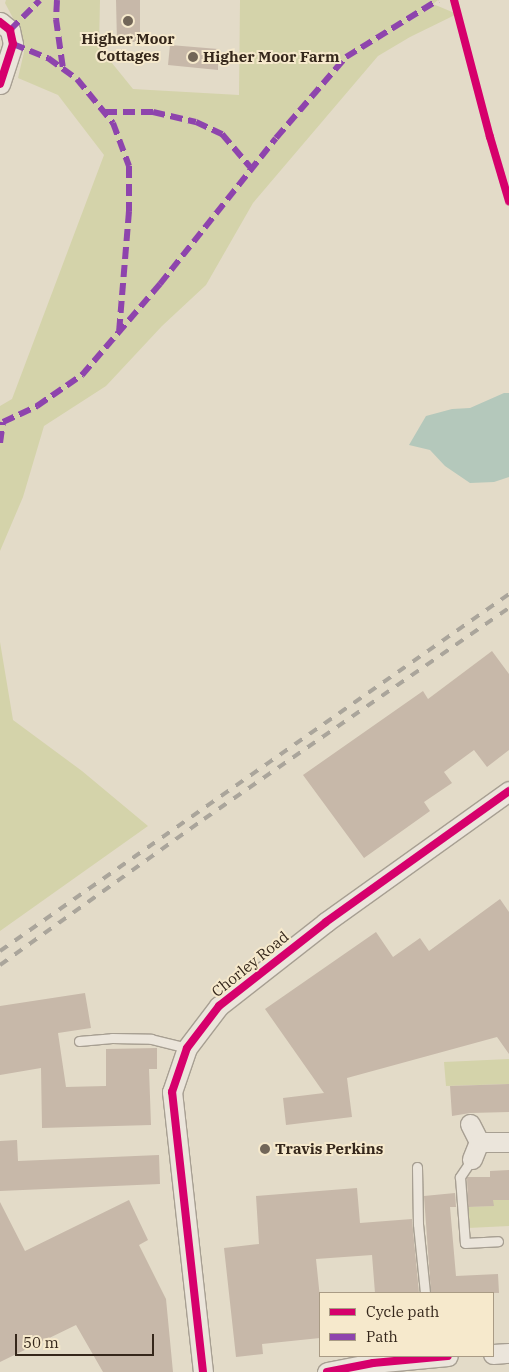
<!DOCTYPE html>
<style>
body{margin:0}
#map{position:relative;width:509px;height:1372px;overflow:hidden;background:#e3dbc8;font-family:"IBM Plex Serif",serif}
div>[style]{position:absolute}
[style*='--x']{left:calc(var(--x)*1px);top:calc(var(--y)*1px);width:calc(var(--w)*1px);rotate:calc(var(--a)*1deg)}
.green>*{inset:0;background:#d4d3aa}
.water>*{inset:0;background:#b4c8bb}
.building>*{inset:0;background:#c7b8a9}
.roads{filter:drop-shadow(1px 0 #a79f92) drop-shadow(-1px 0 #a79f92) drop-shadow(0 1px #a79f92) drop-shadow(0 -1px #a79f92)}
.lane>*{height:9px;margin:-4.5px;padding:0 4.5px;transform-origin:4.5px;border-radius:4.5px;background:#ebe5db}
.street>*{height:19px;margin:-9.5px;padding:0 9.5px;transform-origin:9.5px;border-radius:9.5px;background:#ebe5db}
.rail>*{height:4px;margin-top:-2px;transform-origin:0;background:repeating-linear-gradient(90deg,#aaa59b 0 9px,transparent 0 18px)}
.quiet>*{height:6px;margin-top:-3px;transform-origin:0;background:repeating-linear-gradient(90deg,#8e44ad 0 12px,transparent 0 18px)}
.cycleway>*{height:8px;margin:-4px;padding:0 4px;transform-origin:4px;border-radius:4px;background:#d6006c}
.dots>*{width:14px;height:14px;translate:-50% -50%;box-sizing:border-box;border:2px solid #f6e9cc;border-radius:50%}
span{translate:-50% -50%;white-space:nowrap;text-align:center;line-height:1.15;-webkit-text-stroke:4px #f6e9cc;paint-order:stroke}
.poi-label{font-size:15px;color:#35271b;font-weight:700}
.left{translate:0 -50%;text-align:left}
.street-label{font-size:15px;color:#35271b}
.legend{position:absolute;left:319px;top:1292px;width:175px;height:65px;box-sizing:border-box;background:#f6e9cc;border:1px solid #a99b85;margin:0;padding:6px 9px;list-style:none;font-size:15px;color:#35271b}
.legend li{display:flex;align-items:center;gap:10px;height:25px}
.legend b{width:25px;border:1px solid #a99b85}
.scale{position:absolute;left:15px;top:1334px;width:139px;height:22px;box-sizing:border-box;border:2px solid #35271b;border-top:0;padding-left:6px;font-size:15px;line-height:18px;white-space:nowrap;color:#35271b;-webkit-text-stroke:4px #f6e9cc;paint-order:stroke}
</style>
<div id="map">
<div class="green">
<div style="clip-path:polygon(6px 0,100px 0,99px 47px,133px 89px,239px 95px,240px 0,438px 0,433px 4px,457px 14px,410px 37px,378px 56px,253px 203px,206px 285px,162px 326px,106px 386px,44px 426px,23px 497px,0 551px,0 424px,13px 417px,0 423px,0 406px,12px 399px,104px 155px,58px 95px,18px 78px,24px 52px,22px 35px,5px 3px)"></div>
<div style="clip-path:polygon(0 642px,13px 720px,82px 771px,148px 826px,0 931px)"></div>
<div style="clip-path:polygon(509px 1059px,509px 1084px,446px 1086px,444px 1062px)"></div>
<div style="clip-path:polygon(493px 1200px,509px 1200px,509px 1226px,468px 1228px,465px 1207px,493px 1206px)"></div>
</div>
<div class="water">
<div style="clip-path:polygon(504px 393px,509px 393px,509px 477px,494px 482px,470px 483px,445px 466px,430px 450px,409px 445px,426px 416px,452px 409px,470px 408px)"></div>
</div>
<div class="building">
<div style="clip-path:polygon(116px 0,140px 0,140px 42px,117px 42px)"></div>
<div style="clip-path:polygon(170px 45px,218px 49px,218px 70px,168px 65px)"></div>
<div style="clip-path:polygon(492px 651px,509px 674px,509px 750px,487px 767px,474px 750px,444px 772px,452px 783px,424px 802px,430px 811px,364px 858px,303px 775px,423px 691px,428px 699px)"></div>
<div style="clip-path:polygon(500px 899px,509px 912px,509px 1054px,497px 1037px,347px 1078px,352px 1117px,286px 1125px,283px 1098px,324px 1093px,265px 1009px,376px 932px,393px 957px,420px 938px,429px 951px)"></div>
<div style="clip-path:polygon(85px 993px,91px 1028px,58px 1033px,66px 1087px,106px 1086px,106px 1049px,157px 1048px,157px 1069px,149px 1069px,151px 1125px,42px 1128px,41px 1068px,0 1075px,0 1006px)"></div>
<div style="clip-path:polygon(509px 1084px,509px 1112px,470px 1113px,452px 1116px,450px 1086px)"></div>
<div style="clip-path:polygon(17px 1140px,18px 1161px,159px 1155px,160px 1184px,0 1191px,0 1141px)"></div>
<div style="clip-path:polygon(509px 1170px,509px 1200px,493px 1200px,494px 1206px,468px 1207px,467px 1177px,490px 1177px,490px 1171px)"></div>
<div style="clip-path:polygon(357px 1188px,360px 1223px,412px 1219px,419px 1293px,375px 1293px,372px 1255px,316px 1259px,320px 1298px,320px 1338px,262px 1344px,263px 1354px,236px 1357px,224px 1248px,259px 1244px,256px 1196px)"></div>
<div style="clip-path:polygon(455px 1193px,456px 1207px,450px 1207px,456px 1276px,498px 1274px,499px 1293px,431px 1293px,424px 1196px)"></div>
<div style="clip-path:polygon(129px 1200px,148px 1240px,139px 1245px,166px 1299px,173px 1372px,103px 1372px,76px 1325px,0 1362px,0 1202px,25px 1251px)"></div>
</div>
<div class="roads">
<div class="lane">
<div style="--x:79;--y:1041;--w:33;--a:-5"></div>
<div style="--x:112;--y:1038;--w:39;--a:1"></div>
<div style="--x:151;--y:1039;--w:37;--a:14"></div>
<div style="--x:472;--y:1159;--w:22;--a:124"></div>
<div style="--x:460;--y:1177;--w:66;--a:85.7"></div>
<div style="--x:465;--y:1243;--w:33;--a:-3"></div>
<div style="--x:417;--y:1167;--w:57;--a:89"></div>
<div style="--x:418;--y:1224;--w:69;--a:84.2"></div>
</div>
<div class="street">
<div style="--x:0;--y:22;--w:13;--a:39"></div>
<div style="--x:10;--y:30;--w:14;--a:78"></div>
<div style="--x:13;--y:44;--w:42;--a:108"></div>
<div style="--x:470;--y:1124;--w:20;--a:63"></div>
<div style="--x:472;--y:1159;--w:18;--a:-68"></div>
<div style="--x:479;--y:1142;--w:30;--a:0"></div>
<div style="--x:493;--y:1354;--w:16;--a:-4"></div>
<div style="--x:203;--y:1372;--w:282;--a:-96.3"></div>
<div style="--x:172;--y:1092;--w:46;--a:-71.2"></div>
<div style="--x:187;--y:1048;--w:53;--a:-52.7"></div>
<div style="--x:219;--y:1006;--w:136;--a:-38.1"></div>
<div style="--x:326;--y:922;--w:225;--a:-35.6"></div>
<div style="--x:327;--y:1372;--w:47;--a:-11.1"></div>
<div style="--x:373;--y:1363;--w:75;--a:-5.3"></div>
</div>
</div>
<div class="rail">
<div style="--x:0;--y:951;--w:622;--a:-35.04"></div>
<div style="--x:0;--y:965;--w:251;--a:-35.6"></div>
<div style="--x:204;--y:819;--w:371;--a:-34.7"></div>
</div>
<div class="quiet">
<div style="--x:57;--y:0;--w:19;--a:93"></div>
<div style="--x:56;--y:19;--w:50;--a:82"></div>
<div style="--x:10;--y:30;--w:42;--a:-45"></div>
<div style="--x:13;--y:44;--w:38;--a:22"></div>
<div style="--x:48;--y:58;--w:36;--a:36"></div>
<div style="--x:77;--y:79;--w:57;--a:50.7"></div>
<div style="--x:113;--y:123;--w:46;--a:69.6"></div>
<div style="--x:129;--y:166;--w:45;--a:90"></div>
<div style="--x:129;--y:211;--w:121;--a:94.7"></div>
<div style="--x:105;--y:112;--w:48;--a:0"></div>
<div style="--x:153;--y:112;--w:44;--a:13.1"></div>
<div style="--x:196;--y:122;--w:29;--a:25"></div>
<div style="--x:222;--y:134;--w:45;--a:49.5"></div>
<div style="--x:0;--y:443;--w:21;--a:-82"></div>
<div style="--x:3;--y:422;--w:38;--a:-25"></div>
<div style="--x:37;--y:406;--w:55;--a:-34.6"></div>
<div style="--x:82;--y:375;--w:120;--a:-49.4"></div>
<div style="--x:160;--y:284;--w:186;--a:-51.5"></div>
<div style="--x:276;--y:138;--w:107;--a:-49.2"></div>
<div style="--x:346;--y:57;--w:108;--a:-31.8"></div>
</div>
<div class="cycleway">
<div style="--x:454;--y:0;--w:142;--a:75.3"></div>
<div style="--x:490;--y:137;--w:67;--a:73.5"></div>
<div style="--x:0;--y:22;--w:13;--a:39"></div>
<div style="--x:10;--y:30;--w:14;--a:78"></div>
<div style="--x:13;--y:44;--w:42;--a:108"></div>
<div style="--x:203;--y:1372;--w:282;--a:-96.3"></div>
<div style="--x:172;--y:1092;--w:46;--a:-71.2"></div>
<div style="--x:187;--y:1048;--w:53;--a:-52.7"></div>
<div style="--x:219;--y:1006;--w:136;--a:-38.1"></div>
<div style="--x:326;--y:922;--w:225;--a:-35.6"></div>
<div style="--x:327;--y:1372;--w:47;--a:-11.1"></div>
<div style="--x:373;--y:1363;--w:75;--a:-5.3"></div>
</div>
<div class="dots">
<div style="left:128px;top:21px;background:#726658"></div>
<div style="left:193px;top:57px;background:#726658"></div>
<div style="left:265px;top:1149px;background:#726658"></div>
</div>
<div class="poi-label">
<span style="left:128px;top:47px">Higher Moor<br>Cottages</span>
<span class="left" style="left:203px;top:57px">Higher Moor Farm</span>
<span class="left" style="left:275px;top:1149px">Travis Perkins</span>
</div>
<div class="street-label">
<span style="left:250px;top:964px;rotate:-39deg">Chorley Road</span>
</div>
<ul class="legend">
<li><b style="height:6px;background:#d6006c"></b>Cycle path</li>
<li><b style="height:6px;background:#8e44ad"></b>Path</li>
</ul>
<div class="scale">50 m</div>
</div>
